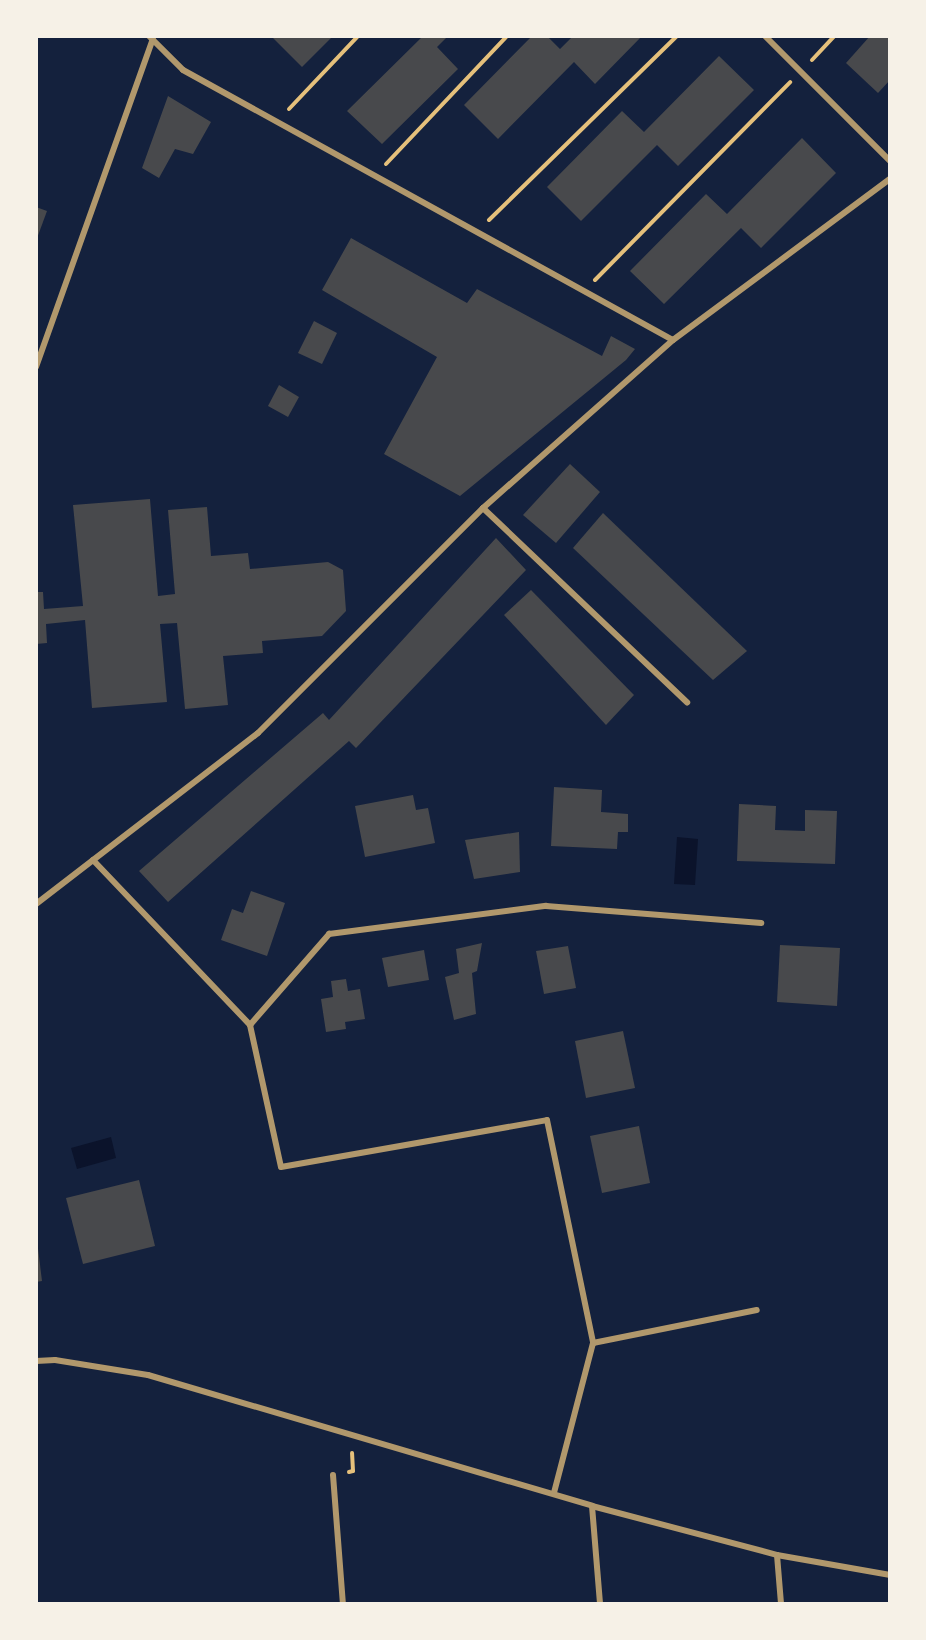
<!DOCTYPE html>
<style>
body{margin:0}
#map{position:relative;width:926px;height:1640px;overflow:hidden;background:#14213d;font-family:"Alegreya Sans",sans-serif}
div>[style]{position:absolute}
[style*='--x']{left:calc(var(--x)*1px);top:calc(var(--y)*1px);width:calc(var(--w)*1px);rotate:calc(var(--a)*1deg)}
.water>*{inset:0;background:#0b132b}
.building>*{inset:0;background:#48494c}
.path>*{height:4px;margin:-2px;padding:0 2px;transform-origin:2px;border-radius:2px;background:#e5c07b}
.minor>*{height:6px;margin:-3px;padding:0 3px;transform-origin:3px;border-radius:3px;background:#b1986c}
span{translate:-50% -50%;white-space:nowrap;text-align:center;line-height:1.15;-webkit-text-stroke:4.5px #f6f1e7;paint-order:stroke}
.frame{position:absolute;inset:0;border:38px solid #f6f1e7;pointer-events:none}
</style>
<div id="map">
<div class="water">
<div style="clip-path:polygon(677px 837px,698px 839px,695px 885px,674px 884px)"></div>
<div style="clip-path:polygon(111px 1137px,116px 1158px,77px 1169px,71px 1148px)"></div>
</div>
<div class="building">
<div style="clip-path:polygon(271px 36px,333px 36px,302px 67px)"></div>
<div style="clip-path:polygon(423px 36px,448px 36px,437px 47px,458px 69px,382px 144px,347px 111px)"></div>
<div style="clip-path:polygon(532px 36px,547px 36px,560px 49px,573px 36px,642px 36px,595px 84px,574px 62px,498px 139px,464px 105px)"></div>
<div style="clip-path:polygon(870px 36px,890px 36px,890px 80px,878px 93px,846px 63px)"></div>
<div style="clip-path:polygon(719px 56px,754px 90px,678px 166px,657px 145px,581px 221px,547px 187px,622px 111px,644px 132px)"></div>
<div style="clip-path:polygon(168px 96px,211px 122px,193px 154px,175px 149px,159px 178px,142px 168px)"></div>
<div style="clip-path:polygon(802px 138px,836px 173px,761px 248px,741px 228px,664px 304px,630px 271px,706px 194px,727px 214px)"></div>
<div style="clip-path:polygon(36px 207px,47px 211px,36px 241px)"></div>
<div style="clip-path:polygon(351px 238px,467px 303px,477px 289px,602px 356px,611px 336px,635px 349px,626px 360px,460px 496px,384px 454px,437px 357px,322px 290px)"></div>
<div style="clip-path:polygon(314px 321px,337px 333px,322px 364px,298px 353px)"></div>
<div style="clip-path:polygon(279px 385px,299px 397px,288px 417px,268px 406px)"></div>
<div style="clip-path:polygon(570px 464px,600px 492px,556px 543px,523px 515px)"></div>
<div style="clip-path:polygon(150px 499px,158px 596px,175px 594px,168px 510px,207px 507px,211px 556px,248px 553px,250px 569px,328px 562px,343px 570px,346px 611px,322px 636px,262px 641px,263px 653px,223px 656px,228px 705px,185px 709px,177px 623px,160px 624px,167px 702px,92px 708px,85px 620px,46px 624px,47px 643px,36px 644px,36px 592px,43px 592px,44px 609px,83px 606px,73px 505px)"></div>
<div style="clip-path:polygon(603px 513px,747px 651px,713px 680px,573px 548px)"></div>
<div style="clip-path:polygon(496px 538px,526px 570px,356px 748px,349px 741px,168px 902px,139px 871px,323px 713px,329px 720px)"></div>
<div style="clip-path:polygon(531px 590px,634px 695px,606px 725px,504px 615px)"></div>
<div style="clip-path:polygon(554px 787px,602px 790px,601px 812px,628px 814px,628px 832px,618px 832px,617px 849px,551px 846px)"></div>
<div style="clip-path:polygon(413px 795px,416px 810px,428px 808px,435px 843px,365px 857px,355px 806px)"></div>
<div style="clip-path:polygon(739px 804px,776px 806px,775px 830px,805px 831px,805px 810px,837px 811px,835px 864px,737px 861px)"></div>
<div style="clip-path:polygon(519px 832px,520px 872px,474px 879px,465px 840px)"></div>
<div style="clip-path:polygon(251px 891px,285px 903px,267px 956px,221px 940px,232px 909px,243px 913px)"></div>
<div style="clip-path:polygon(482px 943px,477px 971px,472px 973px,476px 1014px,454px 1020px,445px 977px,459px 973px,456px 949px)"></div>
<div style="clip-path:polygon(780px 945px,840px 948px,837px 1006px,777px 1002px)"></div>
<div style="clip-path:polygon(568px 946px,576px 988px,544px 994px,536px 951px)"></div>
<div style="clip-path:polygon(424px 950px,429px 980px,388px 987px,382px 958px)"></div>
<div style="clip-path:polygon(346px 979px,348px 991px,360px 989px,365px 1019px,345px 1022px,346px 1029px,326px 1032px,321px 999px,333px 997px,331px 981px)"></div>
<div style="clip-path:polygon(623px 1031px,635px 1088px,586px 1098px,575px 1041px)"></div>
<div style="clip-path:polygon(639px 1126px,650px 1183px,602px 1193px,590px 1136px)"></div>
<div style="clip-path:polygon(139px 1180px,155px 1246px,83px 1264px,66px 1198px)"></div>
<div style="clip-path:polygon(36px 1232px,42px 1281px,36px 1282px)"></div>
</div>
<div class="path">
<div style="--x:812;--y:60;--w:33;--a:-47"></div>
<div style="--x:289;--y:109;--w:100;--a:-46.6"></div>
<div style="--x:386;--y:164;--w:176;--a:-46.6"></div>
<div style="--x:489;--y:220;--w:263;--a:-44.4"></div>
<div style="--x:595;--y:280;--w:278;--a:-45.4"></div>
<div style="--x:349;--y:1472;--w:4;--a:-14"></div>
<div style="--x:353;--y:1471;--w:18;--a:-93"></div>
</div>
<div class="minor">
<div style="--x:149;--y:36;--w:48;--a:45"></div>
<div style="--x:183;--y:70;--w:559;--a:28.86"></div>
<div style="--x:765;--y:36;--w:177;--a:45"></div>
<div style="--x:36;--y:367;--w:348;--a:-70.4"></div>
<div style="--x:483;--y:508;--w:282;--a:43.6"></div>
<div style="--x:93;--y:860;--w:228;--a:46.4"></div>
<div style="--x:250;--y:1025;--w:145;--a:77.7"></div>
<div style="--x:281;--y:1167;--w:270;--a:-10"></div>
<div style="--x:547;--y:1120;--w:228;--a:78.3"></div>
<div style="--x:593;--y:1343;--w:155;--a:104.6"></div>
<div style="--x:36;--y:904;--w:280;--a:-37.6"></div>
<div style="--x:258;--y:733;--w:318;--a:-45"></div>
<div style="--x:483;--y:508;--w:254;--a:-41.5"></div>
<div style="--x:673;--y:340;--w:270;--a:-36.6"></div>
<div style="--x:250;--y:1025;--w:121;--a:-49"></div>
<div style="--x:329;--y:934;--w:219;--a:-7.4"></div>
<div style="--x:546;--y:906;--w:216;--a:4.5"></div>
<div style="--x:593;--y:1343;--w:167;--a:-11.4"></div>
<div style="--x:36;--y:1361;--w:19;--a:-3"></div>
<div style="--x:55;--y:1360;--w:94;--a:9.2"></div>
<div style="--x:148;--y:1375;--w:463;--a:16.4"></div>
<div style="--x:592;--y:1506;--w:191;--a:14.8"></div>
<div style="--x:777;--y:1555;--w:115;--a:10"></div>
<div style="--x:333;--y:1475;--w:129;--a:85.6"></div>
<div style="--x:592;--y:1506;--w:98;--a:85.3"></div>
<div style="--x:777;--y:1555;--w:49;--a:85.3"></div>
</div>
<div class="frame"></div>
</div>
